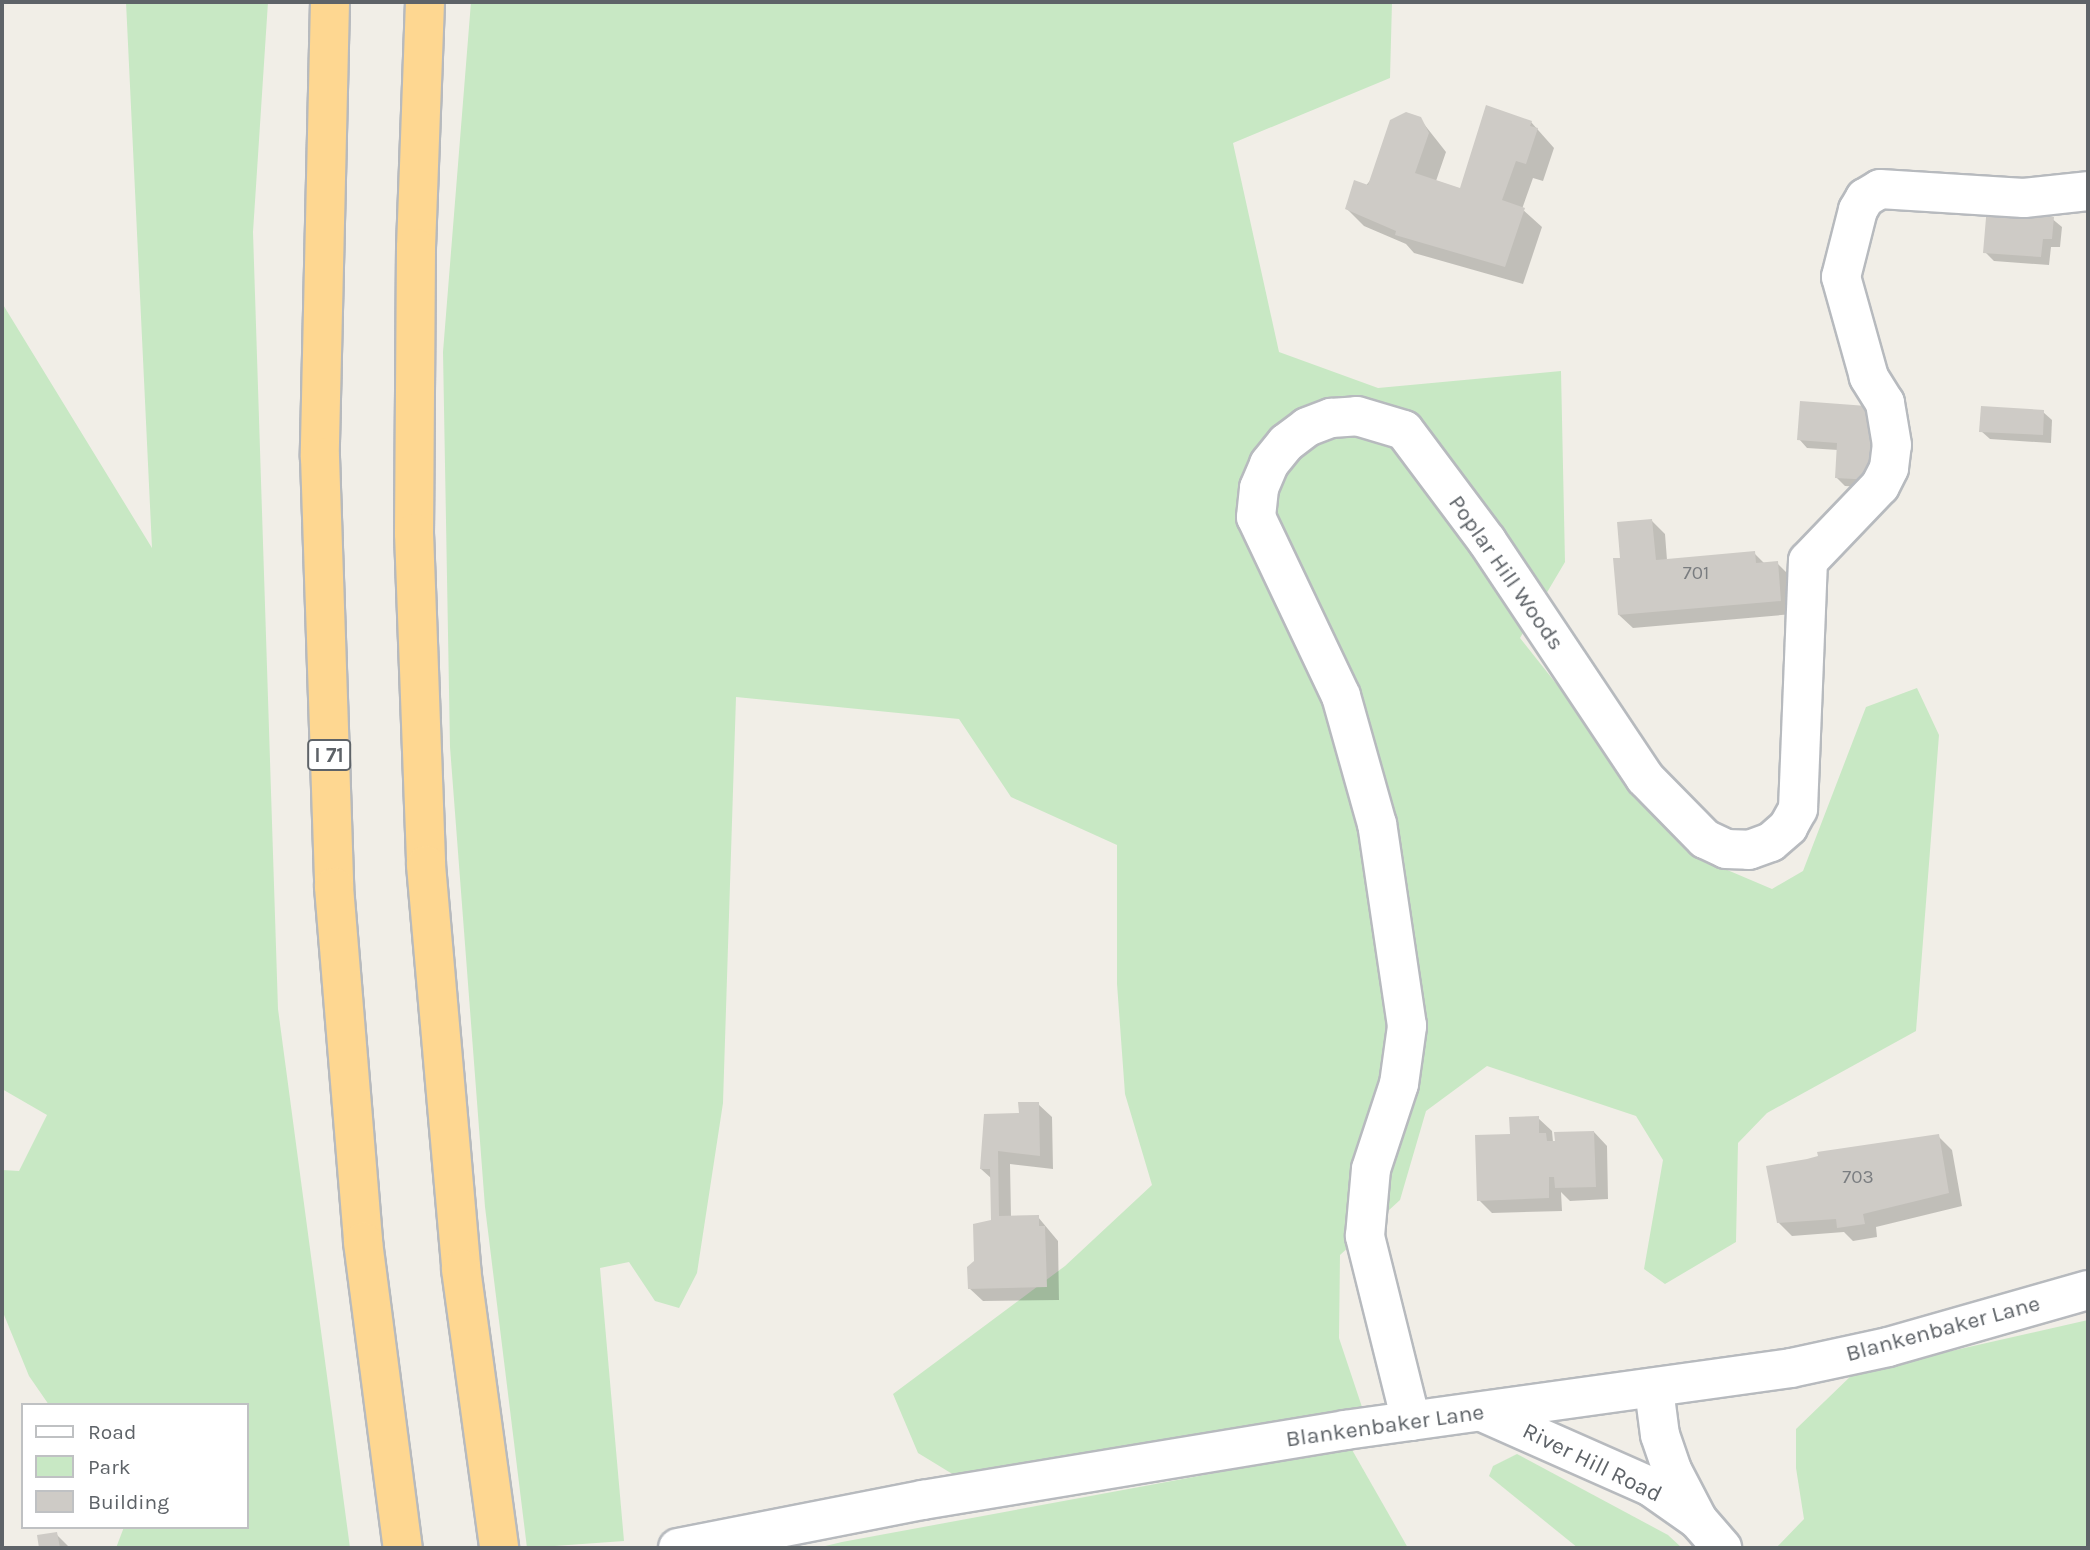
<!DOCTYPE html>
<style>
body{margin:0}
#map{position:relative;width:2090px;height:1550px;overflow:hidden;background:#f1eee7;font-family:Karla,sans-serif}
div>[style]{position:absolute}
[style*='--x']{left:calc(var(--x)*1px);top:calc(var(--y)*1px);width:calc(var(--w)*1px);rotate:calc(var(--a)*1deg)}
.green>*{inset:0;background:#c8e8c4}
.shadow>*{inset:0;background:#0003}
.building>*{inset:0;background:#cecbc6}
.roads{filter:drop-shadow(2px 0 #b7babe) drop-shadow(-2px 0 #b7babe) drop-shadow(0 2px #b7babe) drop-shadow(0 -2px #b7babe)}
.minor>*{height:38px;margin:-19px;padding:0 19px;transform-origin:19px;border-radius:19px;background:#fff}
.highway>*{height:38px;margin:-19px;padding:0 19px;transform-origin:19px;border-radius:19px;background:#fed791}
span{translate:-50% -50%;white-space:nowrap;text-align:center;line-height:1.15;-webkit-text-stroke:7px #fff;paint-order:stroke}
.number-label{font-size:19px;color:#7a7d80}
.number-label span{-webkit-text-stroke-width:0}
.shield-label span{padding:2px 5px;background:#fff;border:2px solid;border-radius:5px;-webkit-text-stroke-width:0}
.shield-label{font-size:21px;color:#5e6368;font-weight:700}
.street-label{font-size:23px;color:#5e6368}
.frame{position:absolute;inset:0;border:4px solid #5e6368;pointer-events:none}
.legend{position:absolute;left:21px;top:1403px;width:228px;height:126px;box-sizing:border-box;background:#fff;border:2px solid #bfc1c3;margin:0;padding:9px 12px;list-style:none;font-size:21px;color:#5e6368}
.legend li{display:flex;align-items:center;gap:14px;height:35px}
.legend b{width:35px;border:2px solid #bfc1c3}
</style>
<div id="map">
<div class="green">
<div style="clip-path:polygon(126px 2px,268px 2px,253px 232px,278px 1009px,350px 1548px,116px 1548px,124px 1527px,247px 1527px,247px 1405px,49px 1405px,29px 1376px,2px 1310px,2px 1170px,19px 1171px,47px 1115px,2px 1089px,2px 303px,152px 548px)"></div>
<div style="clip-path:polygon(471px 2px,1392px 2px,1390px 78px,1233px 143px,1279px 352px,1378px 388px,1561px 371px,1565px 562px,1520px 638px,1692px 855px,1772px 889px,1803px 871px,1866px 707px,1917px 688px,1939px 735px,1916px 1031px,1767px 1113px,1738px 1143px,1736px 1242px,1665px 1284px,1644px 1269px,1663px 1160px,1636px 1116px,1487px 1066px,1426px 1111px,1400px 1200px,1340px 1255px,1339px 1338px,1362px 1407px,959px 1478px,918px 1453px,893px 1394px,1065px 1266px,1152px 1185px,1125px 1094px,1117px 984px,1117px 845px,1011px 797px,959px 719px,736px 697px,723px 1103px,697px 1273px,679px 1308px,655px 1301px,629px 1262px,600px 1268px,624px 1541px,527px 1548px,485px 1207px,450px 747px,443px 352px)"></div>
<div style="clip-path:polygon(2088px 1320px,2088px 1548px,1776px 1548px,1804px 1519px,1796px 1468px,1796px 1429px,1854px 1373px)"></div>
<div style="clip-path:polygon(1351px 1448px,1408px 1548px,817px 1548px,842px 1542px)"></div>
<div style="clip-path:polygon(1517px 1454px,1668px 1535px,1682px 1548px,1578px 1548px,1489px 1476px,1493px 1466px)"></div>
</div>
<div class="shadow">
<div style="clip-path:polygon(1420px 119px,1446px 152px,1436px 181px,1461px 190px,1531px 122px,1554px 148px,1543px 181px,1533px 178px,1522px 209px,1542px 227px,1523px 284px,1414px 253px,1406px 244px,1364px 226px,1347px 209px)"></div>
<div style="clip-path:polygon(2044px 212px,2062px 227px,2060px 247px,2051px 247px,2049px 265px,1994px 261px,1985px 252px)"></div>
<div style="clip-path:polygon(1802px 403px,1883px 488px,1845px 486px,1836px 477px,1838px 450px,1807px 448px,1799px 439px)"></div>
<div style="clip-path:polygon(2043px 412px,2052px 420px,2051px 443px,1990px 439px,1981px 431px)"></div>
<div style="clip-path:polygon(1652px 521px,1665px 534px,1667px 560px,1754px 553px,1765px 564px,1777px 563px,1790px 576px,1793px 614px,1633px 628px,1619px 615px,1622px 559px)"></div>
<div style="clip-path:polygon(1038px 1104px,1052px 1117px,1053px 1169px,1010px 1164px,1011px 1217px,1038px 1217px,1058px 1241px,1059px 1300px,983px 1301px,969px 1288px,993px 1221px,992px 1179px,981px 1169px,1021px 1115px)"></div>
<div style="clip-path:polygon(1538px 1118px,1552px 1131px,1553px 1142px,1594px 1132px,1607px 1146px,1608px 1199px,1570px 1201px,1561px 1192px,1562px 1211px,1492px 1213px,1479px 1200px,1512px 1136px)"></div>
<div style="clip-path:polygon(1938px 1136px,1952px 1150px,1962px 1206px,1876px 1227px,1877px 1237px,1853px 1241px,1844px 1232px,1792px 1236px,1778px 1222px)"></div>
<div style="clip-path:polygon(56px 1534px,70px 1548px,41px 1548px,39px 1537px)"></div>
</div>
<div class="building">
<div style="clip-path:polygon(1486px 105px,1532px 121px,1530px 126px,1538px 128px,1526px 164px,1516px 161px,1502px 200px,1525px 208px,1505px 267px,1395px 235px,1396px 231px,1345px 209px,1354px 180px,1368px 185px,1390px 120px,1406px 112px,1421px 117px,1429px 133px,1415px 173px,1460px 188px)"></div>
<div style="clip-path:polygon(1987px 206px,2044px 210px,2044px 216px,2054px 217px,2052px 239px,2043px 239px,2041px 257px,1983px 253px)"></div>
<div style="clip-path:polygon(1800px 401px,1880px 407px,1873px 480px,1835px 478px,1837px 443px,1797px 440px)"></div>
<div style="clip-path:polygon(1981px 406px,2044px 410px,2043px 435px,1979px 432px)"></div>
<div style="clip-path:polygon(1652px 519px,1656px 560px,1755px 551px,1756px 563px,1778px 561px,1781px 601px,1618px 615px,1613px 558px,1620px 558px,1617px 522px)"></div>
<div style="clip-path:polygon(1018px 1102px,1039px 1102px,1040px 1156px,998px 1151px,999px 1216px,1039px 1215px,1039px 1226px,1045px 1226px,1047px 1287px,968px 1289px,967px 1267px,974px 1261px,973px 1224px,991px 1220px,990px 1169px,980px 1169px,984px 1114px,1019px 1113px)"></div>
<div style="clip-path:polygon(1539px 1116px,1539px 1133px,1546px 1133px,1547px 1141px,1555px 1141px,1554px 1132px,1594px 1131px,1596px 1187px,1555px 1188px,1554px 1177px,1549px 1177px,1549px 1198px,1477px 1201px,1475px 1135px,1510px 1134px,1509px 1117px)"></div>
<div style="clip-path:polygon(1939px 1134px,1949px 1193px,1863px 1214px,1865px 1224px,1837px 1228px,1836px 1219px,1777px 1223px,1766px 1166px,1807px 1159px,1818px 1156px,1817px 1152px)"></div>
<div style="clip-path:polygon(57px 1532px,60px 1548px,39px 1548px,37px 1535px)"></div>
</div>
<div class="roads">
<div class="minor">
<div style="--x:1654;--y:1389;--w:46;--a:82.6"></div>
<div style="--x:1660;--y:1435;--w:37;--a:71"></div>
<div style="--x:1672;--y:1470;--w:56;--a:62.5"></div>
<div style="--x:1698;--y:1520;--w:37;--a:49"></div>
<div style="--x:1482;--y:1412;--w:185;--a:23.9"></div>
<div style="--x:1651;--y:1487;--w:57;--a:35.1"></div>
<div style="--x:1411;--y:1421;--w:191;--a:-104"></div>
<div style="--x:1365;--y:1236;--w:67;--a:-84.9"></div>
<div style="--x:1371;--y:1169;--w:89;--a:-71.8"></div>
<div style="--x:1399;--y:1084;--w:59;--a:-82.1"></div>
<div style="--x:1407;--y:1026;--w:204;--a:-98.4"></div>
<div style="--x:1377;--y:824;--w:133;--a:-105.7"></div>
<div style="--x:1341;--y:696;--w:198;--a:-115.4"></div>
<div style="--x:1256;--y:517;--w:29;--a:-84"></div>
<div style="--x:1259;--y:488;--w:26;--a:-67"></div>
<div style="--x:1269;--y:464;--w:27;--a:-51"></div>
<div style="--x:1286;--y:443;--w:26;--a:-37"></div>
<div style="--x:1307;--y:427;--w:26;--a:-21"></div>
<div style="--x:1331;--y:418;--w:26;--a:-4"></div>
<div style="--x:1357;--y:416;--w:49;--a:16.6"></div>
<div style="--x:1404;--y:430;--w:139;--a:53.2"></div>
<div style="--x:1487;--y:541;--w:285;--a:56.3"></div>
<div style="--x:1645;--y:778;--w:86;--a:45.5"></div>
<div style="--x:1705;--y:839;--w:23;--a:25"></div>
<div style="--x:1726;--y:849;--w:23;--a:2"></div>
<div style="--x:1749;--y:850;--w:23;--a:-20"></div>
<div style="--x:1771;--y:842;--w:23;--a:-41"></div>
<div style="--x:1788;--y:827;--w:21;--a:-61"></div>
<div style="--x:1798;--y:809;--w:248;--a:-87.7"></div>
<div style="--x:1808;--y:561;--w:104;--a:-46.2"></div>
<div style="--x:1880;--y:486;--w:20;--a:-63"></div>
<div style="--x:1889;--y:468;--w:23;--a:-83"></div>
<div style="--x:1892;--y:445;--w:43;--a:-99.5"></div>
<div style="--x:1885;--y:403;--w:31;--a:-122"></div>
<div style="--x:1869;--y:377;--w:104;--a:-105.6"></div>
<div style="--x:1841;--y:277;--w:69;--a:-75.8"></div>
<div style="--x:1858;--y:210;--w:14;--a:-60"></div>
<div style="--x:1865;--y:198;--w:17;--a:-31"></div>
<div style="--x:1880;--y:189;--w:144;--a:3.6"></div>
<div style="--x:2024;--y:198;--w:64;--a:-6.2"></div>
<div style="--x:678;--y:1548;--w:250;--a:-11.1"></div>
<div style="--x:923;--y:1500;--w:428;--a:-9.4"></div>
<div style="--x:1345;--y:1430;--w:450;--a:-7.9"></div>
<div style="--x:1791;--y:1368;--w:99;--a:-12.2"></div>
<div style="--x:1888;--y:1347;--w:208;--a:-15.9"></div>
</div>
<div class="highway">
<div style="--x:330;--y:2;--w:455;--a:91.3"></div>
<div style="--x:320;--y:457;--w:430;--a:88.1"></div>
<div style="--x:334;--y:887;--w:356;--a:85.3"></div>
<div style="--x:363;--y:1242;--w:309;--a:82.6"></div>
<div style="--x:425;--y:2;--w:246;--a:92.1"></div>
<div style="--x:416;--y:248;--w:285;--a:90.4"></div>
<div style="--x:414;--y:533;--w:332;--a:87.9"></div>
<div style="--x:426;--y:865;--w:406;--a:85"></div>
<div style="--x:461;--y:1269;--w:282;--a:82.2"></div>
</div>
</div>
<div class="number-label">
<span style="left:1696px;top:574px">701</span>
<span style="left:1858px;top:1178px">703</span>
</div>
<div class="shield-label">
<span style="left:329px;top:755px">I 71</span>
</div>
<div class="street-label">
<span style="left:1506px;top:573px;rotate:55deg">Poplar Hill Woods</span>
<span style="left:1943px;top:1329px;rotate:-15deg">Blankenbaker Lane</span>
<span style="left:1385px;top:1426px;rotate:-8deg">Blankenbaker Lane</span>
<span style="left:1592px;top:1463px;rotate:26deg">River Hill Road</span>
</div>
<div class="frame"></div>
<ul class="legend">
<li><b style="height:9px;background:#fff"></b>Road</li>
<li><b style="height:19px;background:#c8e8c4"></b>Park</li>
<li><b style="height:19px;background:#cecbc6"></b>Building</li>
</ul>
</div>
